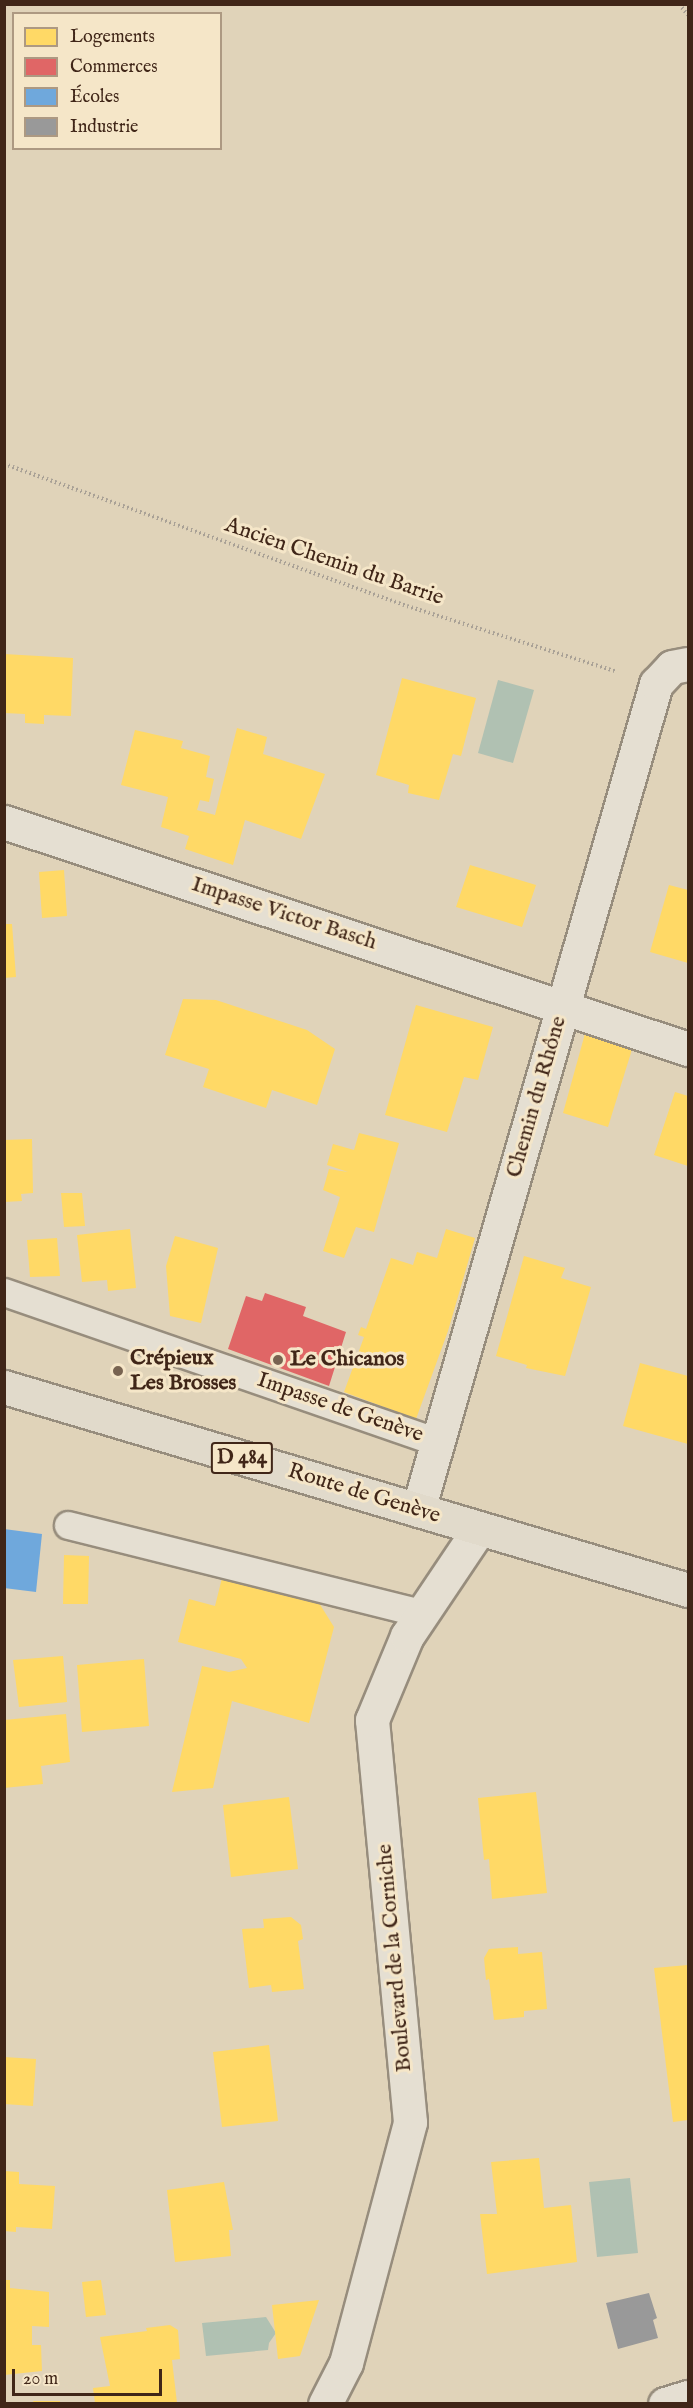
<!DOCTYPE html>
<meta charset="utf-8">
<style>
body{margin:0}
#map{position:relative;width:693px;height:2408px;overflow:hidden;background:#e0d3b9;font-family:"IM FELL English",serif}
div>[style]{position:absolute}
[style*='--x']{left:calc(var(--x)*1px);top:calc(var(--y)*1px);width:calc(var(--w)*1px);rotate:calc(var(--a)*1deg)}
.water>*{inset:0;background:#b0c1b2}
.homes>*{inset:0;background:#ffd966}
.shops>*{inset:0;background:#e06666}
.schools>*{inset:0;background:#6fa8dc}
.industry>*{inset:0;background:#999}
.path>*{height:4px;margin-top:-2px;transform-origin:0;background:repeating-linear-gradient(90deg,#a9a196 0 1.5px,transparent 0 4.5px)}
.roads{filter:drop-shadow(2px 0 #978d7d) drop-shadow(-2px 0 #978d7d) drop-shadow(0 2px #978d7d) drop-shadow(0 -2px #978d7d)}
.lane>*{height:27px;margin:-13.5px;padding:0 13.5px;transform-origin:13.5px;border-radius:13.5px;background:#e5dfd2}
.street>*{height:33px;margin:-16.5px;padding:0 16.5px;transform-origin:16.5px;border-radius:16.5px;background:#e5dfd2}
.primary>*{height:33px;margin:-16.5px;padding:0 16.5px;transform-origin:16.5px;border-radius:16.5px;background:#e1dacb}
.dots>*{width:16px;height:16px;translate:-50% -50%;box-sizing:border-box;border:3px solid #f5e6c8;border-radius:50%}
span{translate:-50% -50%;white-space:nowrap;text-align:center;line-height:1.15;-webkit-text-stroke:6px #f5e6c8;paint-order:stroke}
.shield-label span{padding:2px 4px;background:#f5e6c8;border:2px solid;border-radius:4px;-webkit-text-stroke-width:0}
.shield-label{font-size:21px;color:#402618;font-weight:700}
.street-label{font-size:22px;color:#402618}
.poi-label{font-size:22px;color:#402618;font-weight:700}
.left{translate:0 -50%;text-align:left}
.frame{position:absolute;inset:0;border:6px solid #402618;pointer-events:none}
.legend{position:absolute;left:12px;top:12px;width:210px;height:138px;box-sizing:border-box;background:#f5e6c8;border:2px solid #ad9982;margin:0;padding:8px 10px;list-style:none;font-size:18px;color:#402618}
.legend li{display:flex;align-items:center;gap:12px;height:30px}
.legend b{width:30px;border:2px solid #ad9982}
.scale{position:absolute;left:12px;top:2369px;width:150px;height:27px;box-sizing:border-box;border:3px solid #402618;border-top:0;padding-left:8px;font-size:18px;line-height:21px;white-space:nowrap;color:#402618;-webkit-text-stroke:4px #f5e6c8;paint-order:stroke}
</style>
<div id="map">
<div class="water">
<div style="clip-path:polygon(498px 680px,534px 690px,513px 763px,478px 753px)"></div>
<div style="clip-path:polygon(630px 2178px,638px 2253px,597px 2257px,589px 2182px)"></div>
<div style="clip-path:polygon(266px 2317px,276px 2333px,269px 2343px,268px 2350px,206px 2356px,202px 2323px)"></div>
</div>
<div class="homes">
<div style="clip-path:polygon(4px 654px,73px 658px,71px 716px,44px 715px,44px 724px,25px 723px,25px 714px,4px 713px)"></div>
<div style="clip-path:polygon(402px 678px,476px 698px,461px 756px,453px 754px,439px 800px,408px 793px,409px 785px,376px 775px)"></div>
<div style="clip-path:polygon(237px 728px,267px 737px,263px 754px,325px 774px,301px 839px,245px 820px,233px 865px,185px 849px,189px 836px,161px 827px,168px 797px,121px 785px,135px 730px,183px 741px,181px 748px,210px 756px,206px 777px,214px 779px,209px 802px,200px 800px,197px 810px,215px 815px)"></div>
<div style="clip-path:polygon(470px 865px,536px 885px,522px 927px,456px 907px)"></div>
<div style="clip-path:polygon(64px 870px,67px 916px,42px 918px,39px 872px)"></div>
<div style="clip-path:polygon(669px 885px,688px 890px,688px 963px,650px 952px)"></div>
<div style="clip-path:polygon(4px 924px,12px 924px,16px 977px,4px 978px)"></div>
<div style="clip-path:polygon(183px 999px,216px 1000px,307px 1030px,335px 1049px,317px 1105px,272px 1090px,266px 1108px,203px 1087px,209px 1069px,165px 1055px)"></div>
<div style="clip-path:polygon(416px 1005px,493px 1027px,478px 1080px,464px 1077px,447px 1132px,385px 1115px)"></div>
<div style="clip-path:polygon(586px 1030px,634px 1043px,608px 1127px,563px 1113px)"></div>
<div style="clip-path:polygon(675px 1092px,688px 1096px,688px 1166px,654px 1155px)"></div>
<div style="clip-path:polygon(359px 1133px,399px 1143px,374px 1232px,356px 1227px,344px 1258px,323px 1251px,340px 1197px,323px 1190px,329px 1169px,348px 1172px,327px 1165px,333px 1144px,354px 1150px)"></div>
<div style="clip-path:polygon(32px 1139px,33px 1193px,21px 1194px,22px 1201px,4px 1202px,4px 1140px)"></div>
<div style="clip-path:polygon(61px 1193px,82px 1193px,85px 1226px,64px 1227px)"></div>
<div style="clip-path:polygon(130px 1229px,136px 1288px,108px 1291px,107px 1280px,82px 1282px,77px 1235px)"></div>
<div style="clip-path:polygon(446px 1229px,475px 1238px,448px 1331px,416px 1419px,344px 1392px,364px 1337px,358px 1335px,361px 1327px,366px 1329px,391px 1258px,413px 1265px,417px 1252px,437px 1258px)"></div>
<div style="clip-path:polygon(175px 1236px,218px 1248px,201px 1323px,170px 1316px,166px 1266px)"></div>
<div style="clip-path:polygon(57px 1238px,60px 1276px,30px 1277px,27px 1240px)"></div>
<div style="clip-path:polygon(524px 1256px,565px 1268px,561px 1278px,591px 1287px,565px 1376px,526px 1368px,527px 1365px,496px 1356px)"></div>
<div style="clip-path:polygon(640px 1363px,688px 1376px,688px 1444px,623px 1426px)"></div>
<div style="clip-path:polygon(64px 1555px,89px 1556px,88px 1604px,63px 1604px)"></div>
<div style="clip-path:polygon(222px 1578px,319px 1603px,334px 1627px,309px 1723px,232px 1701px,213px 1788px,172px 1792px,202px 1666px,229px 1672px,247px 1668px,241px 1659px,178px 1642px,189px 1599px,215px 1606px)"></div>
<div style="clip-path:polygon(63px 1656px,67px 1702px,19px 1707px,13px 1660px)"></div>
<div style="clip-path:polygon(144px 1659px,149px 1726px,82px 1732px,77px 1665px)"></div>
<div style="clip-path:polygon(66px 1714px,70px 1762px,41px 1766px,43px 1784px,4px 1788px,4px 1720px)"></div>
<div style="clip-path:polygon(536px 1792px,547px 1893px,492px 1899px,489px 1859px,484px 1860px,478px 1798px)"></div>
<div style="clip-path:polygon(289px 1797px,298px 1869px,231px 1877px,223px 1805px)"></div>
<div style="clip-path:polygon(291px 1917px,301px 1925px,303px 1939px,298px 1941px,304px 1989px,272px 1992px,271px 1985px,249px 1988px,242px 1929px,264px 1928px,263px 1919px)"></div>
<div style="clip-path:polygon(518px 1947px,518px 1954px,542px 1952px,547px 2009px,524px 2011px,524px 2017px,494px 2020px,489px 1979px,486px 1980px,484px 1958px,489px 1949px)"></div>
<div style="clip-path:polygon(688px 1965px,688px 2120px,673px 2122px,654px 1968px)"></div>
<div style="clip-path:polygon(269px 2045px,278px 2121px,222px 2127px,213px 2052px)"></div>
<div style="clip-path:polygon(4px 2057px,36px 2059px,33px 2106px,4px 2104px)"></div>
<div style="clip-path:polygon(539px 2158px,544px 2208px,571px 2205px,577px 2262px,487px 2274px,480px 2214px,497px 2214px,491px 2162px)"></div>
<div style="clip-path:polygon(4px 2171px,19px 2172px,19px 2184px,55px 2186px,52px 2229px,16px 2227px,16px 2232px,4px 2231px)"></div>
<div style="clip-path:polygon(224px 2182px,233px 2230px,229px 2230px,231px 2256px,175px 2262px,167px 2190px)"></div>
<div style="clip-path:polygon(4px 2280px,10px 2280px,10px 2288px,49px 2292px,49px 2327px,32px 2326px,32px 2345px,41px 2345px,42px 2371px,4px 2375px)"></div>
<div style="clip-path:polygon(101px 2280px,106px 2315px,86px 2317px,82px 2282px)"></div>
<div style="clip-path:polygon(319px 2300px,300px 2356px,278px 2359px,272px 2305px)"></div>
<div style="clip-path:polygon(170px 2325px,178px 2330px,180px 2359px,172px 2360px,177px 2403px,95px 2403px,93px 2388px,110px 2386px,100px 2337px,147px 2331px,146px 2328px)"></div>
<div style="clip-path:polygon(34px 2401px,60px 2401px,60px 2403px,31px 2403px)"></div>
</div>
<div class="shops">
<div style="clip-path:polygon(265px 1293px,306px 1307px,303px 1316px,346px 1332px,329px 1386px,228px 1349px,246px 1296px,262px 1301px)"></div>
</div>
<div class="schools">
<div style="clip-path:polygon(4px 1529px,42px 1534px,36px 1592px,4px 1588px)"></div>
</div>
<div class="industry">
<div style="clip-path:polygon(649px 2293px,657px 2318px,653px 2320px,658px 2338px,618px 2349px,606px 2303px)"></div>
</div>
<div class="path">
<div style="--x:679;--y:4;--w:14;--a:51"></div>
<div style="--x:4;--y:464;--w:427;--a:19.4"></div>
<div style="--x:407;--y:606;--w:218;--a:17.4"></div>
</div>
<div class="roads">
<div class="lane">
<div style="--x:4;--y:1292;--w:459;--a:19.1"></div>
<div style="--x:68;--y:1525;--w:367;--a:14"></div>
</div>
<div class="street">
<div style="--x:4;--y:822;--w:721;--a:18.36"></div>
<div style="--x:418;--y:1510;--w:860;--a:-73.93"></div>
<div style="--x:656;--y:684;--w:23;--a:-47"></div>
<div style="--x:672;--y:667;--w:16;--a:-11"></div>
<div style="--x:325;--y:2404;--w:46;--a:-62.9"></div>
<div style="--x:346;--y:2363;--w:249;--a:-75.1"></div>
<div style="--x:410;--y:2122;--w:404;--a:-95.4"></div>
<div style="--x:372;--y:1720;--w:91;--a:-67.4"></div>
<div style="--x:407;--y:1636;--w:129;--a:-56.1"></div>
<div style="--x:665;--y:2404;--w:24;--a:-17"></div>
</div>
<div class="primary">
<div style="--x:4;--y:1387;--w:713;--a:16.53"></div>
</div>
</div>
<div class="dots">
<div style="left:278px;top:1360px;background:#786350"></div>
<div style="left:118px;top:1371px;background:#786350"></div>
</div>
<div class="shield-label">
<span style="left:242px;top:1458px">D 484</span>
</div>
<div class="street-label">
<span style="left:334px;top:562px;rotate:19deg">Ancien Chemin du Barrie</span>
<span style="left:284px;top:914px;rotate:18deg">Impasse Victor Basch</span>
<span style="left:537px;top:1097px;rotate:-74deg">Chemin du Rhône</span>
<span style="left:340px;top:1408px;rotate:19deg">Impasse de Genève</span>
<span style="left:364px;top:1494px;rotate:17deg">Route de Genève</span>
<span style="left:395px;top:1958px;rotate:-95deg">Boulevard de la Corniche</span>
</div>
<div class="poi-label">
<span class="left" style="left:130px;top:1371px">Crépieux<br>Les Brosses</span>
<span class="left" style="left:290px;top:1360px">Le Chicanos</span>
</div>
<div class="frame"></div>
<ul class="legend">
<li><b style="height:16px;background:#ffd966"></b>Logements</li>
<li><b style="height:16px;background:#e06666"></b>Commerces</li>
<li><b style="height:16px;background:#6fa8dc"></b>Écoles</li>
<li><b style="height:16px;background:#999"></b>Industrie</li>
</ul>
<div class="scale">20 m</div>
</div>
